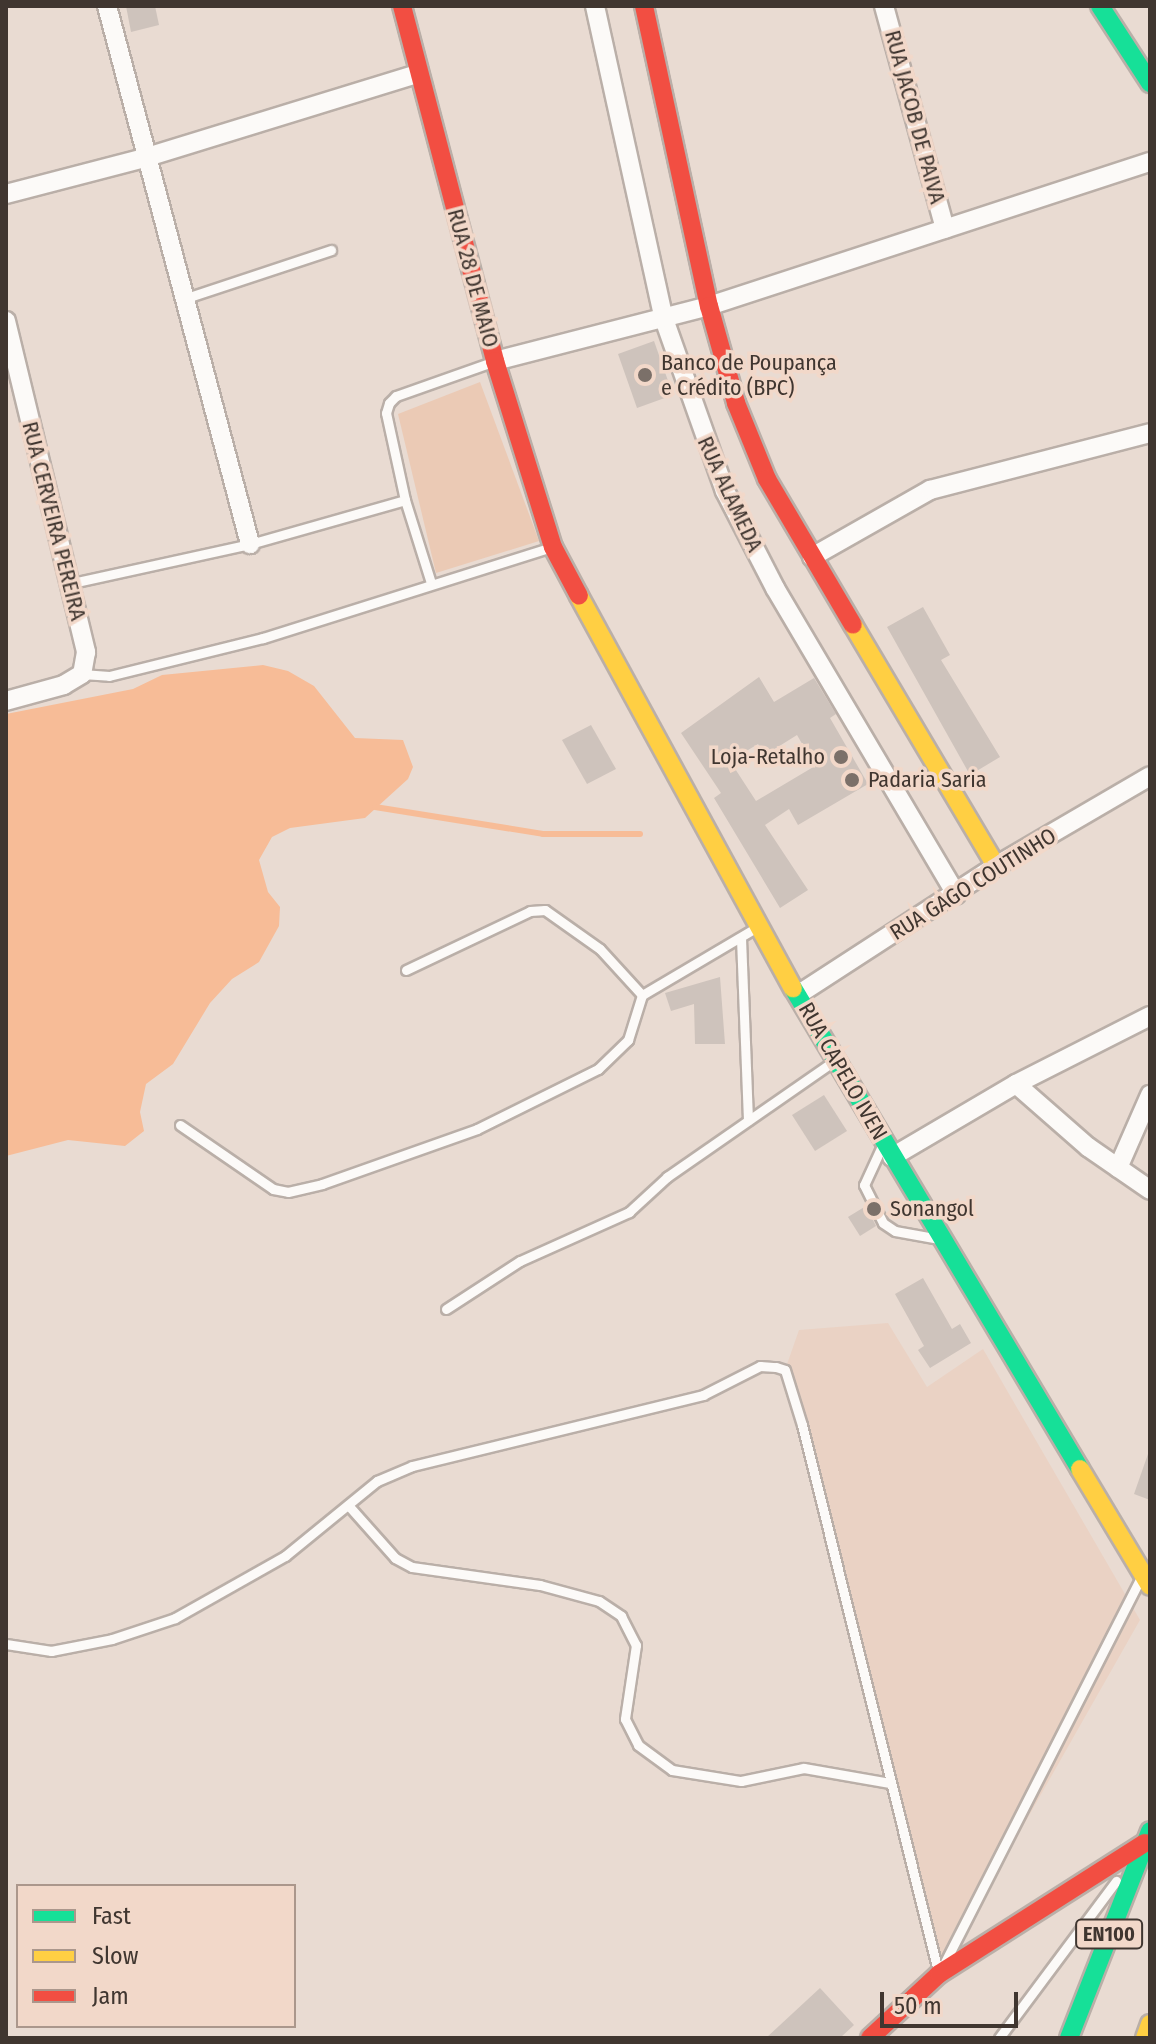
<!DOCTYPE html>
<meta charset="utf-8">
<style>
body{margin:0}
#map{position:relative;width:1156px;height:2044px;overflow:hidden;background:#e9dbd2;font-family:"Fira Sans Condensed",sans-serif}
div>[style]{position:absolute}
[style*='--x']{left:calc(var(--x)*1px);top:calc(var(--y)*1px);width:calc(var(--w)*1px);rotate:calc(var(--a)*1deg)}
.built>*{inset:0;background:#ead2c4}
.green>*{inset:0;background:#ebcab5}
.water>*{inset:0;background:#f7bc97}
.stream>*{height:6px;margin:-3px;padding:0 3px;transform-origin:3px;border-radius:3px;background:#f7bc97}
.building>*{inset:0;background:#cec3bc}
.roads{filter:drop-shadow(2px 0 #baafa8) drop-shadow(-2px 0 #baafa8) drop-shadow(0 2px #baafa8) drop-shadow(0 -2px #baafa8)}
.lane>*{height:9px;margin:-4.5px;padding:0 4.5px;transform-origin:4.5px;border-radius:4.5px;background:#fcfaf8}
.street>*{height:18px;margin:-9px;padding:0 9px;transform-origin:9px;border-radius:9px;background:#fcfaf8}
.fast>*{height:18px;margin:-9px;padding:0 9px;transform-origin:9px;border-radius:9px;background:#16e098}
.slow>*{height:18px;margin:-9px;padding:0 9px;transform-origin:9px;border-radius:9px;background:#ffcf43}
.jam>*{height:18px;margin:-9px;padding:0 9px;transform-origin:9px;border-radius:9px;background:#f24e42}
.dots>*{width:22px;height:22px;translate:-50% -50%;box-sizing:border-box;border:4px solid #f2d8c9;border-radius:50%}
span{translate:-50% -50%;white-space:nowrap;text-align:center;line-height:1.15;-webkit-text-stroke:7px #f2d8c9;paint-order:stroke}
.shield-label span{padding:2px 6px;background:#f2d8c9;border:2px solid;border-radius:6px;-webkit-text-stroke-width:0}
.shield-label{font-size:20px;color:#403630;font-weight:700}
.street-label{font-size:22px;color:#403630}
.poi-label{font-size:22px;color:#403630}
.left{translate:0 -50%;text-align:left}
.right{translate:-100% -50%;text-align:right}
.frame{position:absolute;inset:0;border:8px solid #403630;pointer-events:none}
.legend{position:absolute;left:16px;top:1884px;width:280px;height:144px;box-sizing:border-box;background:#f2d8c9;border:2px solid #ab978c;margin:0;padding:10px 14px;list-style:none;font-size:24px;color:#403630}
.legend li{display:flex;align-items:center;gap:16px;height:40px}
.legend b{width:40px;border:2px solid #ab978c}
.scale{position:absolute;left:880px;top:1992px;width:138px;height:36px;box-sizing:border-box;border:4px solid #403630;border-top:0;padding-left:10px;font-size:24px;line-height:28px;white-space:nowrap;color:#403630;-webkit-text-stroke:6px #f2d8c9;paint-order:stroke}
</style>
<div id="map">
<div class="built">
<div style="clip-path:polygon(888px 1323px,927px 1387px,983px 1349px,1140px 1620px,939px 1974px,785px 1370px,799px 1330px)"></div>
</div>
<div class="green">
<div style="clip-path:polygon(480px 382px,539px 541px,436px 573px,398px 414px)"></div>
</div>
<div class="water">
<div style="clip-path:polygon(263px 665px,288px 671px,314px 686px,355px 738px,403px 740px,413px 767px,408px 779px,365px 818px,290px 828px,272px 837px,259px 860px,268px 892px,280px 907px,279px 926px,259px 962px,232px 979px,210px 1003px,173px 1064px,146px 1084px,140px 1112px,144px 1131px,125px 1146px,68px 1140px,6px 1156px,6px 714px,133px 689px,162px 675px)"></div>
</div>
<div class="stream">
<div style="--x:375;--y:807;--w:170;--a:9.1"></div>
<div style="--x:543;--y:834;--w:97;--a:0"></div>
</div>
<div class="building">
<div style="clip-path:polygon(126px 6px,155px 6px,159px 25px,131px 32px)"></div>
<div style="clip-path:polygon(654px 341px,673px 395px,637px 408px,618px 354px)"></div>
<div style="clip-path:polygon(923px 607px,950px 655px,941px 660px,1000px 757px,970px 775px,887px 627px)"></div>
<div style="clip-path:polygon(evenodd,759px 677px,774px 702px,814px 678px,836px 714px,830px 718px,868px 784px,798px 825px,789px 809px,765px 825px,808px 890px,780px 908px,714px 798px,721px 793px,681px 733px,759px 677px,797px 735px,815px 766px,756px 801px,730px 761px,758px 744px,765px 755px,797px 735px)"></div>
<div style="clip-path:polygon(591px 725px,616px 769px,587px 784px,562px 740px)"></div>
<div style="clip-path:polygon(720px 977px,725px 1044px,695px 1044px,694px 1004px,671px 1011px,665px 993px)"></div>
<div style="clip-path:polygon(824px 1095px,847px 1131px,815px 1151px,792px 1115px)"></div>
<div style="clip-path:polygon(866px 1206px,876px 1226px,860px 1236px,848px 1217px)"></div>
<div style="clip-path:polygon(923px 1278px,952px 1329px,960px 1324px,971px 1343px,930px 1368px,918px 1350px,924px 1346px,895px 1294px)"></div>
<div style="clip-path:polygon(1148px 1454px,1150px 1454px,1150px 1500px,1134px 1494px)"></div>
<div style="clip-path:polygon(820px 1988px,854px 2025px,840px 2038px,766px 2038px)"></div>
</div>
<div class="roads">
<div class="lane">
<div style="--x:183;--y:299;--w:156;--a:-18.3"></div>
<div style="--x:431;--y:583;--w:87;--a:-107.4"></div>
<div style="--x:405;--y:500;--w:89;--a:-102.3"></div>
<div style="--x:386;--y:413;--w:10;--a:-73"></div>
<div style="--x:389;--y:403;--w:10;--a:-45"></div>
<div style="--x:396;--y:396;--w:102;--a:-19.5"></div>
<div style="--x:68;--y:584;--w:186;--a:-12.4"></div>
<div style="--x:250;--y:544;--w:161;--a:-15.8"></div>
<div style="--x:82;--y:674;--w:27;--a:4"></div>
<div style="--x:109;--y:676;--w:159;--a:-13.9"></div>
<div style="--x:263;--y:638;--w:300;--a:-17.5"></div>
<div style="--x:741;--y:938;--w:182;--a:87.8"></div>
<div style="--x:406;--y:970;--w:137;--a:-25.4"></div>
<div style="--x:530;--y:911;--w:15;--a:-4"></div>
<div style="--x:545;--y:910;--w:67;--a:35.3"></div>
<div style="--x:600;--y:949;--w:62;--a:47.6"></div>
<div style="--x:180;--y:1125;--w:113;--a:34.5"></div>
<div style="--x:273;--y:1189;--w:15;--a:11"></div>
<div style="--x:288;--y:1192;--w:35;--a:-13"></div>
<div style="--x:322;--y:1184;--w:164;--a:-19.5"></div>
<div style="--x:477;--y:1129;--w:135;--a:-26.4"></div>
<div style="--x:598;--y:1069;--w:42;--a:-44"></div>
<div style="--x:628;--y:1040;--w:47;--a:-72.7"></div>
<div style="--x:642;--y:995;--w:130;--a:-30.5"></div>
<div style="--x:882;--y:1146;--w:43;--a:114.8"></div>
<div style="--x:864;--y:1185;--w:42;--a:63.4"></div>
<div style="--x:883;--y:1223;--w:14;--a:34"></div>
<div style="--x:895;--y:1231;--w:45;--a:10.3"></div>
<div style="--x:446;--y:1309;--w:88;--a:-33"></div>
<div style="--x:520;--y:1261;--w:120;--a:-24.2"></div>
<div style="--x:629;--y:1212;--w:52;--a:-42.6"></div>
<div style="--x:667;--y:1177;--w:203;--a:-34.8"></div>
<div style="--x:348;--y:1505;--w:71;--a:48.4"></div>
<div style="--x:395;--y:1558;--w:19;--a:28"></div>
<div style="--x:412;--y:1567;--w:129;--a:8"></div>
<div style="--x:540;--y:1585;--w:61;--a:15.2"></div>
<div style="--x:599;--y:1601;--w:27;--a:34"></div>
<div style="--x:621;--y:1616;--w:33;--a:63"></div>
<div style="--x:636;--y:1645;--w:75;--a:98.5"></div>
<div style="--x:625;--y:1719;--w:29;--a:63"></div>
<div style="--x:638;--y:1745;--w:42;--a:36.3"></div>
<div style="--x:672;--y:1770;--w:70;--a:9.1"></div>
<div style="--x:741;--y:1781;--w:64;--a:-11.7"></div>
<div style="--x:804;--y:1768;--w:87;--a:9.9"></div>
<div style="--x:6;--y:1644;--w:46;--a:8.8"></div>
<div style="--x:51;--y:1651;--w:62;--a:-11.1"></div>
<div style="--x:112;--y:1639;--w:66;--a:-18.4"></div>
<div style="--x:175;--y:1618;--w:126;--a:-29.4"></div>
<div style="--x:285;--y:1556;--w:119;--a:-39.2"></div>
<div style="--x:377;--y:1481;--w:38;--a:-23"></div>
<div style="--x:412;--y:1466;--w:300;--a:-13.7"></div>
<div style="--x:703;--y:1395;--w:64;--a:-27"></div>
<div style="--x:760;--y:1366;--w:16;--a:4"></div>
<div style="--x:776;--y:1367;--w:9;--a:18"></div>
<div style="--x:785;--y:1370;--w:58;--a:72.8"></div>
<div style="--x:802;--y:1425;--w:563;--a:76.01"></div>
<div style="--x:945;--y:1962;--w:429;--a:-63"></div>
<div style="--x:999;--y:2038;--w:196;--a:-53.3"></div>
</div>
<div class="street">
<div style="--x:107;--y:6;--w:557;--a:75.11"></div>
<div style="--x:595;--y:6;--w:321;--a:77.6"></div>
<div style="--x:664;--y:319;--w:182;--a:70.5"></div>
<div style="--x:725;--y:491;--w:109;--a:62.7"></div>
<div style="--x:775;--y:588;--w:356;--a:59.4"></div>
<div style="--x:884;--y:6;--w:231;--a:74.7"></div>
<div style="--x:6;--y:194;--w:143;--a:-14.6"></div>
<div style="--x:144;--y:158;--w:286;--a:-17.1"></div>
<div style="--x:6;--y:321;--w:341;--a:76.4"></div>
<div style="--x:86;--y:652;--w:22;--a:100"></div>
<div style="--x:82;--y:674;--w:21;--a:149"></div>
<div style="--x:64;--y:685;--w:60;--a:164.6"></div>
<div style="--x:495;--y:361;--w:221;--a:-14.4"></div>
<div style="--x:709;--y:306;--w:464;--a:-18.1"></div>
<div style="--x:812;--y:557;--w:136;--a:-29.6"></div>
<div style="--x:930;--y:490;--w:227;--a:-14.5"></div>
<div style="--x:799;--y:994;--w:235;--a:-33"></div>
<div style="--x:996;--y:866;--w:178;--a:-30.3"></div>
<div style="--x:1016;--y:1084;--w:96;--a:41.2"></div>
<div style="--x:1088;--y:1147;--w:75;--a:34.7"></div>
<div style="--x:892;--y:1157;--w:144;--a:-30.5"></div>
<div style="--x:1016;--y:1084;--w:150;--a:-26.9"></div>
<div style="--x:1118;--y:1168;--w:80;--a:-66.3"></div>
</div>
<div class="fast">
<div style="--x:1100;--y:6;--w:92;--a:57"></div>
<div style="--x:793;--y:988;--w:560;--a:59.18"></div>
<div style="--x:1069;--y:2038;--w:222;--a:-68.6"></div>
</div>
<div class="slow">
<div style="--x:579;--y:596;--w:447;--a:61.4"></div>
<div style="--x:853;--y:625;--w:280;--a:59.3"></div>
<div style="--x:1080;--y:1469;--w:136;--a:59.1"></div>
<div style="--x:1145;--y:2038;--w:15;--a:-70"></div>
</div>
<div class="jam">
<div style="--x:402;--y:6;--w:367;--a:75.3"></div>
<div style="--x:495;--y:361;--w:195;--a:72.7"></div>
<div style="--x:553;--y:547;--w:55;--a:62"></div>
<div style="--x:644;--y:6;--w:307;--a:77.8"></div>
<div style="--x:709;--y:306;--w:101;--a:74.4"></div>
<div style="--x:736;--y:403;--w:82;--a:67.8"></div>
<div style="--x:767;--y:479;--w:169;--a:59.5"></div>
<div style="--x:870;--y:2038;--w:94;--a:-42.8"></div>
<div style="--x:939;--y:1974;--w:244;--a:-32.5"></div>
</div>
</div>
<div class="dots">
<div style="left:645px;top:375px;background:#7b7069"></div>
<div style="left:841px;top:757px;background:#7b7069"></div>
<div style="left:852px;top:780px;background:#7b7069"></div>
<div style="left:874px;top:1209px;background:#7b7069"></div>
</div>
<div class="shield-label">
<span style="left:1109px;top:1934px">EN100</span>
</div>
<div class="street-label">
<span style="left:915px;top:117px;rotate:75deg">RUA JACOB DE PAIVA</span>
<span style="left:473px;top:278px;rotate:75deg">RUA 28 DE MAIO</span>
<span style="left:730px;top:494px;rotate:65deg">RUA ALAMEDA</span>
<span style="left:54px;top:521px;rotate:76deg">RUA CERVEIRA PEREIRA</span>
<span style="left:973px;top:884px;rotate:-32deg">RUA GAGO COUTINHO</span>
<span style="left:843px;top:1071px;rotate:60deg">RUA CAPELO IVEN</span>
</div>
<div class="poi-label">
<span class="left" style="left:661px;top:375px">Banco de Poupança<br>e Crédito (BPC)</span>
<span class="right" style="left:825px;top:757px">Loja-Retalho</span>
<span class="left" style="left:868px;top:780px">Padaria Saria</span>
<span class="left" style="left:890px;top:1209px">Sonangol</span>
</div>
<div class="frame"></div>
<ul class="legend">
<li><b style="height:10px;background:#16e098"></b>Fast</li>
<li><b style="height:10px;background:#ffcf43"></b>Slow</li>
<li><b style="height:10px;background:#f24e42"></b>Jam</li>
</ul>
<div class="scale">50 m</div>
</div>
